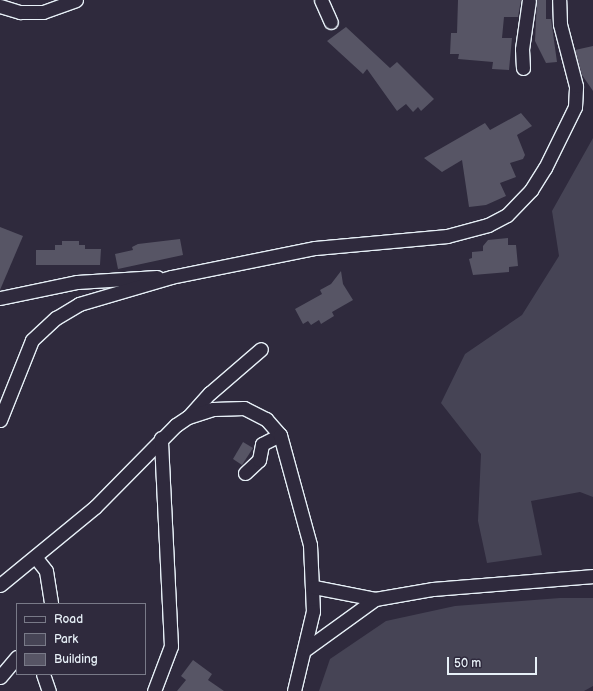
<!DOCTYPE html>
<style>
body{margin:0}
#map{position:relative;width:593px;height:691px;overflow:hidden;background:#2f2a3d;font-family:"Balsamiq Sans",sans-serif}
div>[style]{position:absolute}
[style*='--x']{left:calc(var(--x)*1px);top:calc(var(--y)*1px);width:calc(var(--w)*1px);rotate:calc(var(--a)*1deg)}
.green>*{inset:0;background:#464455}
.building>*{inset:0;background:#575565}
.roads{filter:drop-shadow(1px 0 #e8f1f8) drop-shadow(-1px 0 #e8f1f8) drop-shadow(0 1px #e8f1f8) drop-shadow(0 -1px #e8f1f8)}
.minor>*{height:13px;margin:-6.5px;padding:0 6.5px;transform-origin:6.5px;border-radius:6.5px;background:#2f2a3d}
span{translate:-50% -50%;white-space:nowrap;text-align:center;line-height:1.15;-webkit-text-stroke:3px #2f2a3d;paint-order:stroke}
.legend{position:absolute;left:16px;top:603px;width:130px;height:72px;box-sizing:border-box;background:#2f2a3d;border:1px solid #797a88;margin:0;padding:5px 7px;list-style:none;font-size:12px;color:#e8f1f8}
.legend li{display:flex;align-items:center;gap:8px;height:20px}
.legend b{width:20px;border:1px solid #797a88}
.scale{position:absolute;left:447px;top:657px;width:90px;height:18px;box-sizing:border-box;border:2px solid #e8f1f8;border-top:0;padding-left:5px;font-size:12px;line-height:14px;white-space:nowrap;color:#e8f1f8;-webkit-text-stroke:3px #2f2a3d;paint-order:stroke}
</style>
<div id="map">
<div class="green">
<div style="clip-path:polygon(593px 138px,593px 497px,580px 492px,531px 501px,542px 555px,487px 563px,478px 521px,481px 454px,441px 403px,465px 354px,522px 315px,559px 256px,552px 211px)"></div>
<div style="clip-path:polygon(560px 598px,593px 598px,593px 686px,584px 691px,319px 691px,330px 659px,386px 621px,455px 606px)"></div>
</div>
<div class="building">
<div style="clip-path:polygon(458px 0,521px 0,518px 17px,504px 17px,502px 38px,512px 38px,509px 70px,492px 69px,493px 62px,458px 59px,459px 54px,450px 54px,451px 33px,457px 33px)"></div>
<div style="clip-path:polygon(537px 0,546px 0,546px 19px,551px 19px,557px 62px,546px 63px,535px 41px)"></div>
<div style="clip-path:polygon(346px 27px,390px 68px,397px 62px,434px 99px,421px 111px,418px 107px,413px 112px,406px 104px,397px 111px,367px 69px,363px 74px,327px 41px)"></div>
<div style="clip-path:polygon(593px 46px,593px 91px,582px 75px,575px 50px)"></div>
<div style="clip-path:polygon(521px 113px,532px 126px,517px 135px,525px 155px,523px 159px,510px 163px,516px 177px,500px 183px,506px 196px,486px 205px,469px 207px,462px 160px,442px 172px,424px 158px,485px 123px,490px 130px)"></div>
<div style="clip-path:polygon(0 227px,23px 236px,0 290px)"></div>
<div style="clip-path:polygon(508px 238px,508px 245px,516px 245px,518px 266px,509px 267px,509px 272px,473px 275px,469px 259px,472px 258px,472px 252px,483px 251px,483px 246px,488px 240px)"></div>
<div style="clip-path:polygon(180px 239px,183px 255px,118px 269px,115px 254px,133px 250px,132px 247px,138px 244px)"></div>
<div style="clip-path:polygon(62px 241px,79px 241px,79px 245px,85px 245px,85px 249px,101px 249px,100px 265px,36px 265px,36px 250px,55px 250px,55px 245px,62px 245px)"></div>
<div style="clip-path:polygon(341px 271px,343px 284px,353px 300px,332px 312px,334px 316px,321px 324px,319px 320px,311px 325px,308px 321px,303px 324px,295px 309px,322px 294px,320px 290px,331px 284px)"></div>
<div style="clip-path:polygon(243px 442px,253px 448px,242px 465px,233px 459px)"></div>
<div style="clip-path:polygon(193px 660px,212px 674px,208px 680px,224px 691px,177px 691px,186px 680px,181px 676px)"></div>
</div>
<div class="roads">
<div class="minor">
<div style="--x:321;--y:0;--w:24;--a:66"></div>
<div style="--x:0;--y:6;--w:21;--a:17"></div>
<div style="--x:20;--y:12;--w:23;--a:0"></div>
<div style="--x:43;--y:12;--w:35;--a:-20"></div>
<div style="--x:523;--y:68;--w:19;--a:-93"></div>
<div style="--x:522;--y:49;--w:49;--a:-81.9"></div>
<div style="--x:0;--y:298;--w:79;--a:-11.7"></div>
<div style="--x:77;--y:282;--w:80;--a:-3.6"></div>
<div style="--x:189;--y:416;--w:31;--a:-48"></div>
<div style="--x:210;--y:393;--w:67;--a:-40.8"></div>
<div style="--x:0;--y:420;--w:86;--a:-68.2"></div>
<div style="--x:32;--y:340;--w:33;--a:-43"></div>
<div style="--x:56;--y:318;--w:27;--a:-31"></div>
<div style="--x:79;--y:304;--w:96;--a:-16.4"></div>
<div style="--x:171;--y:277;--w:147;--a:-11.4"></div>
<div style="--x:315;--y:248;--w:133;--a:-5.2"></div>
<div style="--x:447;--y:236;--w:42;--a:-15"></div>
<div style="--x:488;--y:225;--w:21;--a:-28"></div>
<div style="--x:507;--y:215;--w:35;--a:-46"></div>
<div style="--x:531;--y:190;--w:26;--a:-58"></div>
<div style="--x:545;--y:168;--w:68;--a:-63.8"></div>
<div style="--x:575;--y:107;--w:21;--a:-87"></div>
<div style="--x:576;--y:86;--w:64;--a:-104.5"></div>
<div style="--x:560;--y:24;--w:24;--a:-92"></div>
<div style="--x:245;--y:473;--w:19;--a:-43"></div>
<div style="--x:259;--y:460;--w:16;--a:-79"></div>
<div style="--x:262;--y:444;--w:20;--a:-27"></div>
<div style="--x:36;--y:558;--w:16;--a:52"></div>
<div style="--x:46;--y:571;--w:33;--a:81"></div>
<div style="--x:0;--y:585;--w:123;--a:-39.4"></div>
<div style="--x:95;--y:507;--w:115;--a:-45.4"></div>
<div style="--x:176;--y:425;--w:14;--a:-34"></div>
<div style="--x:188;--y:417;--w:26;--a:-18"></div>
<div style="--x:213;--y:409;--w:31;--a:-2"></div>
<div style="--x:244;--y:408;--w:25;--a:27"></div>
<div style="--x:266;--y:419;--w:21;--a:49"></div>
<div style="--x:280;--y:435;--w:114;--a:74.7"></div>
<div style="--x:310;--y:545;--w:66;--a:87.4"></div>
<div style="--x:313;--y:611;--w:82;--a:103.4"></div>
<div style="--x:314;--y:587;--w:62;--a:11.1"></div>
<div style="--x:375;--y:599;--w:59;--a:-9.8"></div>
<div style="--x:433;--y:589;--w:161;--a:-4.6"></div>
<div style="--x:306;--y:649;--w:85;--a:-35.9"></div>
<div style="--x:43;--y:674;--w:18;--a:71"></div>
<div style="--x:0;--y:677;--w:26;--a:-50"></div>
<div style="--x:154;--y:691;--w:48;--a:-69.3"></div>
<div style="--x:171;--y:646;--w:208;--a:-92.8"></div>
</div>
</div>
<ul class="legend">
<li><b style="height:5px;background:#2f2a3d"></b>Road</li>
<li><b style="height:11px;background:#464455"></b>Park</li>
<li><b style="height:11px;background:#575565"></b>Building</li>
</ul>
<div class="scale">50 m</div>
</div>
